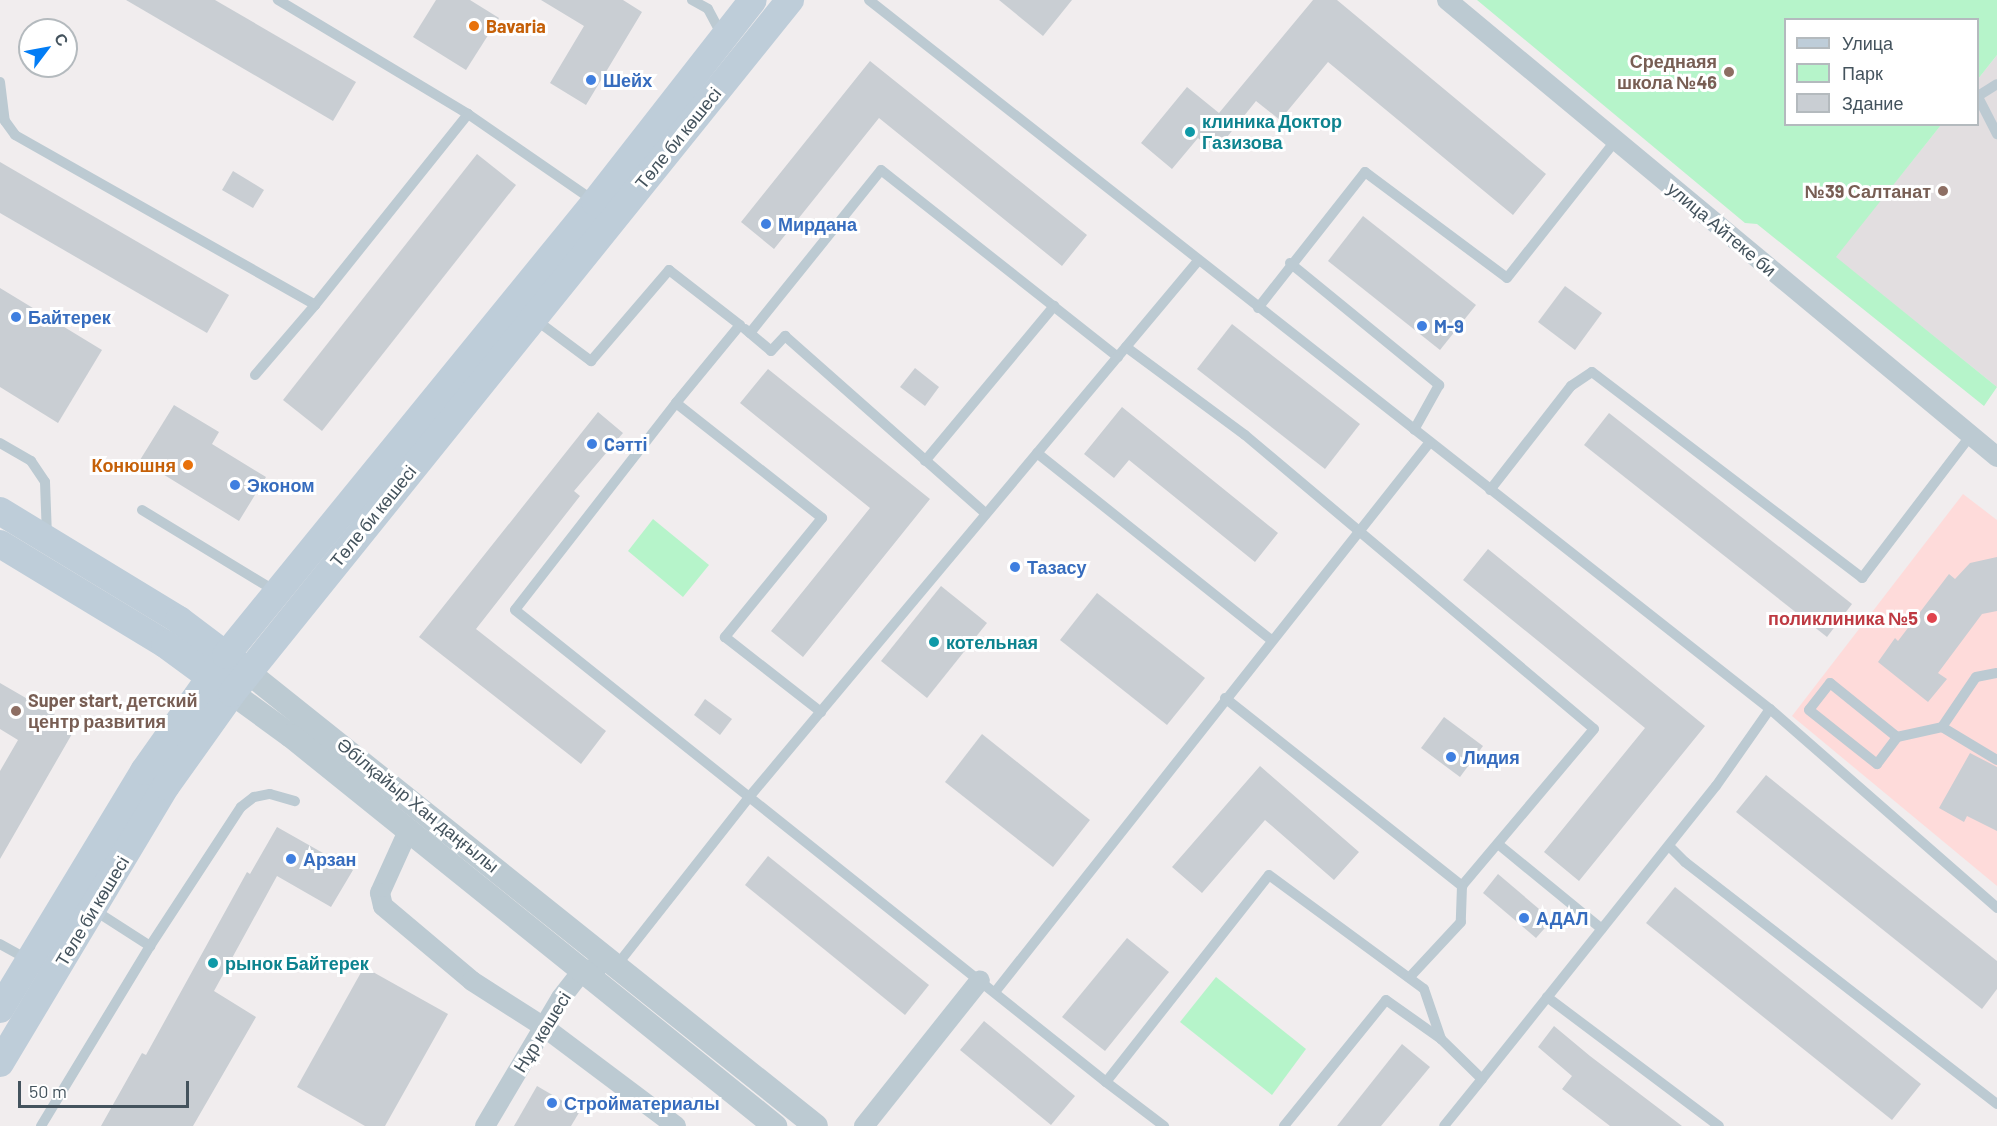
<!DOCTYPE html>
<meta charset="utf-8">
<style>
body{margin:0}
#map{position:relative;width:1997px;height:1126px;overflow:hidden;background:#f1edee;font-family:Barlow,sans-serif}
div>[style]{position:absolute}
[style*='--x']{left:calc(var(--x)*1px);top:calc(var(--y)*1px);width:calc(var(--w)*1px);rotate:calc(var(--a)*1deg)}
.education>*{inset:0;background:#e2dee0}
.medical>*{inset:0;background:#fedbda}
.green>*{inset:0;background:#b6f4ca}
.building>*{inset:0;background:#c9ced3}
.service>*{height:10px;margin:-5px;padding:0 5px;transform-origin:5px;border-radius:5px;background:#bccad2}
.minor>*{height:20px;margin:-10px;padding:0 10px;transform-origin:10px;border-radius:10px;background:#bccad2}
.tertiary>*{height:24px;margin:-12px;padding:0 12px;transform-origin:12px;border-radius:12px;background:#bccad2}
.secondary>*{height:28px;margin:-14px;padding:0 14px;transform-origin:14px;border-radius:14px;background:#becdd9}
.dots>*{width:16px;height:16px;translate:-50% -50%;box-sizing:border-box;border:3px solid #fff;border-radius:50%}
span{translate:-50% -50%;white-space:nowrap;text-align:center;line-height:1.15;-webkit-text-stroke:6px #fff;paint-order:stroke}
.food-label{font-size:18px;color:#c56008;font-weight:700}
.left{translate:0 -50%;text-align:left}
.right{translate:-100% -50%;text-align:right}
.education-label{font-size:18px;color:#785e54;font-weight:700}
.shop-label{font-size:18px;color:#366cbe;font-weight:700}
.culture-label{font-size:18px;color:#0d838f;font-weight:700}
.street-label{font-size:18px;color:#44535d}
.health-label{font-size:18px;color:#be3a42;font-weight:700}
.legend{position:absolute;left:1784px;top:18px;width:195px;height:108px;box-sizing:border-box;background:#fff;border:2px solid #b4babe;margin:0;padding:8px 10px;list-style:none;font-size:18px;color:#44535d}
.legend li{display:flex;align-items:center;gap:12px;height:30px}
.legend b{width:30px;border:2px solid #b4babe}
.north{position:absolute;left:18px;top:18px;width:60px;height:60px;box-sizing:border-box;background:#fff;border:2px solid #b4babe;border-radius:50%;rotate:58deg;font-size:16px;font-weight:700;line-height:24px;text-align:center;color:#44535d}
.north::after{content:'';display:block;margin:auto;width:21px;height:27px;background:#037df5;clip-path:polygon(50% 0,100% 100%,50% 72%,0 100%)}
.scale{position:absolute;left:18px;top:1081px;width:171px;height:27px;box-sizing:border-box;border:3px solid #44535d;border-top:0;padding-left:8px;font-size:18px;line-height:21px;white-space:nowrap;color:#44535d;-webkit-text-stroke:4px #fff;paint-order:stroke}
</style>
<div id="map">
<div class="education">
<div style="clip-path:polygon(1997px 55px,1997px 387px,1835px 257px,1941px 125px,1978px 124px,1978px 79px)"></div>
</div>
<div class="medical">
<div style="clip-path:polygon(1963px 494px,1997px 520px,1997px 886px,1792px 716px)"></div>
</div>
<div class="green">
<div style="clip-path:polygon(1477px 0,1997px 0,1997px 55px,1978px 79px,1978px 20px,1786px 20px,1786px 124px,1941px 125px,1836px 257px,1997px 387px,1984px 406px,1757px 224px,1745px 223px)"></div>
<div style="clip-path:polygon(653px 519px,709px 565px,683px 597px,628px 551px)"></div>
<div style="clip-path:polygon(1216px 977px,1306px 1049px,1272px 1095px,1180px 1022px)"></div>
</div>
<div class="building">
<div style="clip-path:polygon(126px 0,215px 0,356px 82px,333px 121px)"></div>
<div style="clip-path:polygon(436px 0,470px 0,499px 18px,466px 70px,413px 37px)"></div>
<div style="clip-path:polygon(541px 0,623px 0,642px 12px,586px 105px,550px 83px,584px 26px)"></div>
<div style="clip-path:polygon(999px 0,1072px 0,1043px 36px)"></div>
<div style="clip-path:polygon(1313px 0,1337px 0,1546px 174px,1513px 215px,1328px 62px,1280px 120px,1256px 101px,1215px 152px,1198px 138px,1172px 169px,1141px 143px,1187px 87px,1219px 113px)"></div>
<div style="clip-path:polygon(870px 61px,1087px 235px,1062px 266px,879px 118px,774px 249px,741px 222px)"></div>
<div style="clip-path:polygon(477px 154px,516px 185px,322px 431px,283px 400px)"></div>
<div style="clip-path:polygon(0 162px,229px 295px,207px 333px,0 213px)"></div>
<div style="clip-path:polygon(233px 171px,264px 190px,253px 208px,222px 190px)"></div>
<div style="clip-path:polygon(1363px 216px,1476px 305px,1440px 350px,1328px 261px)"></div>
<div style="clip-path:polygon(1565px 286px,1602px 313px,1575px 350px,1538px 322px)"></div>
<div style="clip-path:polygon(0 288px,102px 350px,58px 423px,0 387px)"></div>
<div style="clip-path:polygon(1232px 324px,1360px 424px,1325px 469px,1197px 369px)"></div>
<div style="clip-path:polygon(915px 368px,939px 387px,925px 406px,900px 387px)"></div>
<div style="clip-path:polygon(768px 369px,930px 499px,803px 657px,771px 631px,870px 508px,740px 403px)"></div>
<div style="clip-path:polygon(174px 405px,219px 432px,212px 444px,266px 477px,239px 521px,140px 460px)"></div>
<div style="clip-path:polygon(1122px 407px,1278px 533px,1255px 562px,1129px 460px,1114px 478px,1084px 454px)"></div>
<div style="clip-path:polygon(598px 412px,623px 433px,574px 491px,580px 496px,476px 629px,606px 731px,581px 764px,419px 637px)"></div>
<div style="clip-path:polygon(1609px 413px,1852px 604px,1827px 637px,1584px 445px)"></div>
<div style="clip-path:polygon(1488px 549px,1705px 726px,1579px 881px,1544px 852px,1645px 728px,1463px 580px)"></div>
<div style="clip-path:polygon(1997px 557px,1997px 611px,1982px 614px,1938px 673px,1947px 679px,1928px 702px,1878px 662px,1895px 638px,1898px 641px,1949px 574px,1955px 579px,1970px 563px)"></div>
<div style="clip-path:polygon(941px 586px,987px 623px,927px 698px,881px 661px)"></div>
<div style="clip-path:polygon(1097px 593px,1205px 678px,1167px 725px,1060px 640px)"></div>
<div style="clip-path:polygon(0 683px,76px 727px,0 859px,0 771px,18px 740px,0 729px)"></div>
<div style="clip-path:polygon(705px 699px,732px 719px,720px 735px,694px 715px)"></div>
<div style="clip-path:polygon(1444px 717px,1483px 746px,1460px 777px,1421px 748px)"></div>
<div style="clip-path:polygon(982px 734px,1090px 820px,1053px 867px,945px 782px)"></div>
<div style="clip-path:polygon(1970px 753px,1997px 767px,1997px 831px,1967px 816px,1964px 822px,1939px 808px)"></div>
<div style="clip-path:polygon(1260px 766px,1359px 852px,1334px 880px,1265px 820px,1202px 893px,1172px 867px)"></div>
<div style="clip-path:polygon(1766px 775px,1997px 961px,1997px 989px,1982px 1009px,1736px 812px)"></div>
<div style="clip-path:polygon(277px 827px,353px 870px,331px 907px,277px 876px,214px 991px,256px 1017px,193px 1126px,101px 1126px,142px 1053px,146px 1055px,247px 872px,250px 874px)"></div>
<div style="clip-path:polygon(768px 856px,929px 985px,905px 1015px,745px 885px)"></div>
<div style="clip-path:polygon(1498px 874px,1552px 920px,1536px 938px,1483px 893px)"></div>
<div style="clip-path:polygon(1675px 887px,1921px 1084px,1892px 1120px,1646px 923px)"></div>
<div style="clip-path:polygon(1127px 938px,1169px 972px,1105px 1051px,1062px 1017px)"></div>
<div style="clip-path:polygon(364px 967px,448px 1014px,385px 1126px,365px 1126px,297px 1087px)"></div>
<div style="clip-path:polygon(984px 1021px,1075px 1096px,1051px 1125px,960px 1050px)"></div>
<div style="clip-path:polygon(1554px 1026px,1590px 1056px,1682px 1126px,1610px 1126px,1562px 1089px,1572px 1076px,1538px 1047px)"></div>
<div style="clip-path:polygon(1402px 1044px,1430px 1067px,1381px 1126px,1337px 1126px)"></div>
<div style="clip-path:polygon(537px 1086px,580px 1111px,571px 1126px,514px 1126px)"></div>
</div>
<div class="service">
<div style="--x:692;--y:0;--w:18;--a:29"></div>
<div style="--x:708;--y:9;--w:30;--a:62"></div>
<div style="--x:869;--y:0;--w:1147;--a:38.2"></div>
<div style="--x:1770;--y:709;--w:302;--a:41.2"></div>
<div style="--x:0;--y:82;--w:39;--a:83"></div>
<div style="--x:5;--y:121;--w:17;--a:54"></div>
<div style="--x:15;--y:135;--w:345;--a:29.5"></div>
<div style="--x:315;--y:305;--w:245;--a:-51.3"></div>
<div style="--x:468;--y:114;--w:222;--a:-149"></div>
<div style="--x:1978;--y:96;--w:22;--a:-32"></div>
<div style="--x:1978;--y:97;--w:42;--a:62.8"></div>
<div style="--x:468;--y:114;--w:153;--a:34.6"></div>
<div style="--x:1290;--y:263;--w:193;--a:39.3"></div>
<div style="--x:1439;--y:385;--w:51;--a:119.1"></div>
<div style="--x:1258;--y:308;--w:173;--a:-51.8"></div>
<div style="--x:1365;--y:172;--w:177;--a:36.7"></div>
<div style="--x:1507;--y:278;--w:176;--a:-51.7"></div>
<div style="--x:536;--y:320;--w:69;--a:36.7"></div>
<div style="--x:591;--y:361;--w:120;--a:-49.4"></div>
<div style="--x:669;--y:270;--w:90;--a:37.8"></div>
<div style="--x:740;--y:325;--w:101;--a:129.4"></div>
<div style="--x:676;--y:403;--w:186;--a:38.2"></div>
<div style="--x:822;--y:518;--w:154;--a:129.2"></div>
<div style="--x:725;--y:637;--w:122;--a:38"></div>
<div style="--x:745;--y:329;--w:34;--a:40"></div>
<div style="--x:771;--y:351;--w:21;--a:-47"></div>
<div style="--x:785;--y:336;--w:268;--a:41.5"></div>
<div style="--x:750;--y:333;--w:209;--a:-51.2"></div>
<div style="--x:881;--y:170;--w:302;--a:38.3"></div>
<div style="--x:1126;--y:347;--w:148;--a:36.5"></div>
<div style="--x:1245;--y:435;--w:456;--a:40.1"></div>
<div style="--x:1594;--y:729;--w:205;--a:130.1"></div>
<div style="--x:255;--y:375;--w:92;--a:-49.4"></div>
<div style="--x:676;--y:403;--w:262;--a:127.9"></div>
<div style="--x:515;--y:610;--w:756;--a:38.61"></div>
<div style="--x:1106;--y:1082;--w:263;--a:-51.8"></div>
<div style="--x:1269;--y:875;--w:192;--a:36.3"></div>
<div style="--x:1424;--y:989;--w:53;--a:71.2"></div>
<div style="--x:1441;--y:1039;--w:57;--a:44.3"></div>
<div style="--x:1482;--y:1079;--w:60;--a:129"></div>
<div style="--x:0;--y:443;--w:36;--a:30"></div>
<div style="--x:31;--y:461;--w:25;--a:56"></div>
<div style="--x:45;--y:482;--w:55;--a:87.9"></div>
<div style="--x:1037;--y:453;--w:300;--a:38.6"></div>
<div style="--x:925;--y:461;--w:202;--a:-50.2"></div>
<div style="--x:1490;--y:490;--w:132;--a:-52.1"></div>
<div style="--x:1571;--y:386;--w:25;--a:-34"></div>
<div style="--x:1592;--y:372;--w:340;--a:37.3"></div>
<div style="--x:1862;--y:578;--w:178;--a:-52.7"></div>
<div style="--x:142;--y:510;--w:158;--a:31.3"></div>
<div style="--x:1225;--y:698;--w:303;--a:38.4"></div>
<div style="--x:1462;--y:886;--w:36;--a:92"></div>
<div style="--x:1461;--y:922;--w:76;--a:132.9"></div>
<div style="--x:1942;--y:727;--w:64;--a:31"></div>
<div style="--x:1897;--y:737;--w:86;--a:-141.1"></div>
<div style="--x:1830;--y:683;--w:34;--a:128"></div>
<div style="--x:1809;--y:710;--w:87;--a:38.5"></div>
<div style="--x:1877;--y:764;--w:34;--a:-53"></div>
<div style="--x:1897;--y:737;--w:46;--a:-12.5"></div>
<div style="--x:1942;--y:727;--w:60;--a:-55.8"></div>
<div style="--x:1976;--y:677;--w:21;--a:-11"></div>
<div style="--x:1498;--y:844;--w:134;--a:39.3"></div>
<div style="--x:1669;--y:846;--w:23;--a:45"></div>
<div style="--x:1685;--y:862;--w:395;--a:37.8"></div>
<div style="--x:94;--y:910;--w:67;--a:32.7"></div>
<div style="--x:0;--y:944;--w:33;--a:29"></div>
<div style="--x:617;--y:965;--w:215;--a:-51.8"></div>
<div style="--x:750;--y:796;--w:698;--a:-50.06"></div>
<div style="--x:995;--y:992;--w:701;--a:-51.66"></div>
<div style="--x:1547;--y:997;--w:215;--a:36.9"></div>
<div style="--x:1482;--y:1079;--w:375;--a:-51.4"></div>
<div style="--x:1716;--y:786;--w:94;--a:-55"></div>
<div style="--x:1106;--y:1082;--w:73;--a:37.2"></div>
<div style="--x:41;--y:1126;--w:210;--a:-58.8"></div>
<div style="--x:150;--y:946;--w:166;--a:-56.8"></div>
<div style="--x:241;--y:807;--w:16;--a:-38"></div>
<div style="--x:254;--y:797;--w:16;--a:-11"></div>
<div style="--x:270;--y:794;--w:26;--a:16"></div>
<div style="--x:1284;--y:1126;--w:162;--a:-51"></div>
<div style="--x:1386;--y:1000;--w:67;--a:35.3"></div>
</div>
<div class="minor">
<div style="--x:1447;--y:0;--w:715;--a:39.72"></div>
<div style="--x:408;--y:831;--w:68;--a:114.3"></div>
<div style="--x:380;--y:893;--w:13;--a:77"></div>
<div style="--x:383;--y:906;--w:116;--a:40.1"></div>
<div style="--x:472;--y:981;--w:85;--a:32.6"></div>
<div style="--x:544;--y:1027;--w:165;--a:36.9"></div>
<div style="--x:485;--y:1126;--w:149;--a:-59.3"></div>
<div style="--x:561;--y:998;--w:34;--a:-52"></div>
<div style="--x:582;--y:971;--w:15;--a:-11"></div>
<div style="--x:864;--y:1126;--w:186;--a:-51.5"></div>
</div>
<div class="tertiary">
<div style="--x:248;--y:672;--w:727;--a:38.64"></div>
<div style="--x:232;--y:693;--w:73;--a:36.1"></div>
<div style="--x:291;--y:736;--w:622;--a:38.86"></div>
</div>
<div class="secondary">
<div style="--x:0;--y:511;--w:210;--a:31.3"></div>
<div style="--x:179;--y:620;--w:76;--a:37"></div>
<div style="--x:0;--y:544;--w:193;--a:31.2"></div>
<div style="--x:165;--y:644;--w:74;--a:36.3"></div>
<div style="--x:0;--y:1009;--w:278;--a:-58.8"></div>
<div style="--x:144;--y:771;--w:142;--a:-54.7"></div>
<div style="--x:226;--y:655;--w:584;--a:-50.83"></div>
<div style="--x:595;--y:202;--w:256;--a:-52"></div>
<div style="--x:0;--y:1063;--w:323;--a:-59.1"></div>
<div style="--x:166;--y:786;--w:114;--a:-54.6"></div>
<div style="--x:232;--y:693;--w:890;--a:-51.16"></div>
</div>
<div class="dots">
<div style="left:474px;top:26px;background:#e8710a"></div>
<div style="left:1729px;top:72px;background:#8d6e63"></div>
<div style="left:591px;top:80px;background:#3f7fe0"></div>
<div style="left:1190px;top:132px;background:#0f9aa8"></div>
<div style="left:1943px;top:191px;background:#8d6e63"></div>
<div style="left:766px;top:224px;background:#3f7fe0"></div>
<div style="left:16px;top:317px;background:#3f7fe0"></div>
<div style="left:1422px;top:326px;background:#3f7fe0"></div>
<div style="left:592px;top:444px;background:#3f7fe0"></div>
<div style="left:188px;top:465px;background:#e8710a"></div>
<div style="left:235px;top:485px;background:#3f7fe0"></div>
<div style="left:1015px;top:567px;background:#3f7fe0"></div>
<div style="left:1932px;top:618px;background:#e0444e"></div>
<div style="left:934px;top:642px;background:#0f9aa8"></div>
<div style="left:16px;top:711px;background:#8d6e63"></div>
<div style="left:1451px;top:757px;background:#3f7fe0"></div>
<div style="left:291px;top:859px;background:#3f7fe0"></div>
<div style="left:1524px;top:918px;background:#3f7fe0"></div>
<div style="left:213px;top:963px;background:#0f9aa8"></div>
<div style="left:552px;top:1103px;background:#3f7fe0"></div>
</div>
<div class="food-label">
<span class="left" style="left:486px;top:26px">Bavaria</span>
<span class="right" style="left:176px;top:465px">Конюшня</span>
</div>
<div class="education-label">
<span class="right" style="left:1717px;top:72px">Среднаяя<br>школа №46</span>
<span class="right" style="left:1931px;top:191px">№39 Салтанат</span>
<span class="left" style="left:28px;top:711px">Super start, детский<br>центр развития</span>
</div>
<div class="shop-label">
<span class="left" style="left:603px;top:80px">Шейх</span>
<span class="left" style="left:778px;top:224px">Мирдана</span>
<span class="left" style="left:28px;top:317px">Байтерек</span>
<span class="left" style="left:1434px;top:326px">M-9</span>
<span class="left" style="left:604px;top:444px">Cәтті</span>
<span class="left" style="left:247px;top:485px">Эконом</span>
<span class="left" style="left:1027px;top:567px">Тазасу</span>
<span class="left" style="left:1463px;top:757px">Лидия</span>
<span class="left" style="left:303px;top:859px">Арзан</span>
<span class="left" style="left:1536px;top:918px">АДАЛ</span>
<span class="left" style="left:564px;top:1103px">Стройматериалы</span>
</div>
<div class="culture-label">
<span class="left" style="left:1202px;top:132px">клиника Доктор<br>Газизова</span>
<span class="left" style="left:946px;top:642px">котельная</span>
<span class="left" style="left:225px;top:963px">рынок Байтерек</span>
</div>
<div class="street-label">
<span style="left:678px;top:138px;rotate:-51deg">Төле би көшесі</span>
<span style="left:1722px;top:229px;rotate:40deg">улица Айтеке би</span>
<span style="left:373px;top:516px;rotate:-51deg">Төле би көшесі</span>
<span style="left:418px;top:805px;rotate:39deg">Әбілқайыр Хан даңғылы</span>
<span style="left:92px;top:911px;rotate:-59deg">Төле би көшесі</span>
<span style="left:542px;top:1032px;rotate:-58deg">Нұр көшесі</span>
</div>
<div class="health-label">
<span class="right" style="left:1918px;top:618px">поликлиника №5</span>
</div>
<ul class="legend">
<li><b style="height:8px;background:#becdd9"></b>Улица</li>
<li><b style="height:16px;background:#b6f4ca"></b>Парк</li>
<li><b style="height:16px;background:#c9ced3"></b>Здание</li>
</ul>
<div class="north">С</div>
<div class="scale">50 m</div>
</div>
